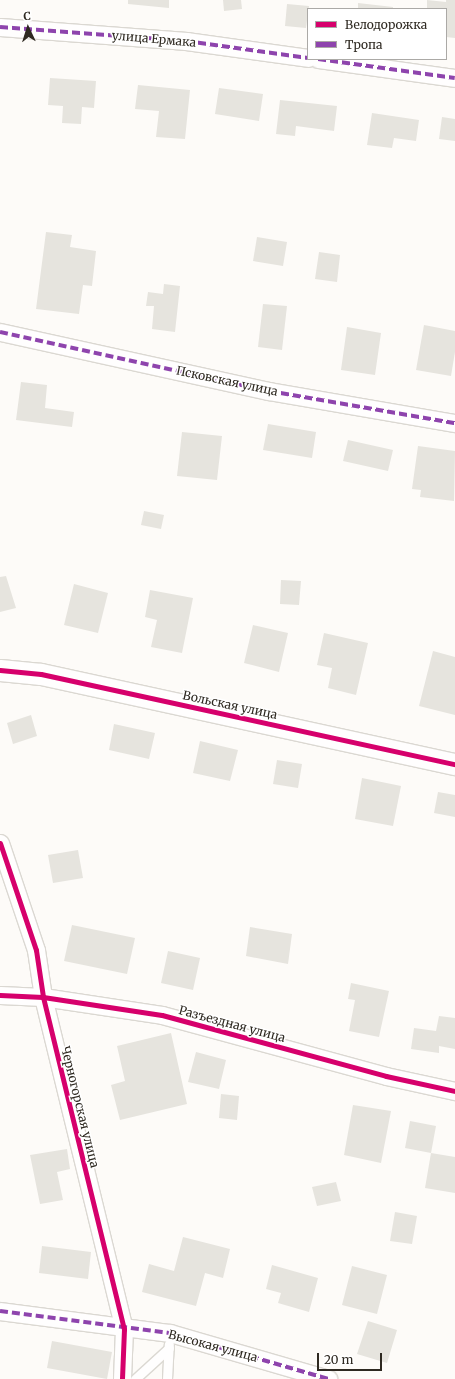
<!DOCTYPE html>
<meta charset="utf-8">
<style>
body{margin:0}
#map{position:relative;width:455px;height:1379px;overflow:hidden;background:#fdfbf8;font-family:Merriweather,serif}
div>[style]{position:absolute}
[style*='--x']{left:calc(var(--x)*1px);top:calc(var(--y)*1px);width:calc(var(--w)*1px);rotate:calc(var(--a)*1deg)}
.building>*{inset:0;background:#e6e4de}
.roads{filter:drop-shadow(1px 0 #dbd8d2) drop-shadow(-1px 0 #dbd8d2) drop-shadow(0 1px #dbd8d2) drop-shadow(0 -1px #dbd8d2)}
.service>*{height:9px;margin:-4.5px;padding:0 4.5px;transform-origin:4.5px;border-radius:4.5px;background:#fffefe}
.minor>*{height:17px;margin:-8.5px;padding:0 8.5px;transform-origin:8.5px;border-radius:8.5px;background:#fffefe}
.tertiary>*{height:21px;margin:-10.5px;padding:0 10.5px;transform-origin:10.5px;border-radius:10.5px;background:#fffefe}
.quiet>*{height:4px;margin-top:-2px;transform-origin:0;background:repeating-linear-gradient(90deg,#8e44ad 0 8px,transparent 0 12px)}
.cycleway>*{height:5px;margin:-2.5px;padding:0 2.5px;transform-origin:2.5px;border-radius:2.5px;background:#d6006c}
span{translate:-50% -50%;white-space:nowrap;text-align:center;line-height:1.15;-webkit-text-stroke:3px #fff;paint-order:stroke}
.street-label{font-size:12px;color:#2e2921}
.legend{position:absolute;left:307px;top:8px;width:140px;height:52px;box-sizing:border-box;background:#fff;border:1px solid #aba9a6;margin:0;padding:5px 7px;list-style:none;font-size:12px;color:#2e2921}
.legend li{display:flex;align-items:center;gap:8px;height:20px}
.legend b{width:20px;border:1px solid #aba9a6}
.north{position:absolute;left:8px;top:8px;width:40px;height:40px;-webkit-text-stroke:3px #fff;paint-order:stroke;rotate:356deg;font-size:11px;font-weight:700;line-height:16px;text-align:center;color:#2e2921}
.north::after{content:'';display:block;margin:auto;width:14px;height:18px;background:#2e2921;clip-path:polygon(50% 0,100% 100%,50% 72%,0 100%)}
.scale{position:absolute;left:317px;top:1353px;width:65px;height:18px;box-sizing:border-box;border:2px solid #2e2921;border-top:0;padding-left:5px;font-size:12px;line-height:14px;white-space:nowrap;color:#2e2921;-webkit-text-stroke:3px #fff;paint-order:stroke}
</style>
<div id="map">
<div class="building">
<div style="clip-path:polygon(128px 0,169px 0,169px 8px,128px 4px)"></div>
<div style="clip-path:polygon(223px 0,241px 0,242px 9px,224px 11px)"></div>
<div style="clip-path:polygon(427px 0,446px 2px,446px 0,455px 0,455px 38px,446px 37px,446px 9px,427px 9px)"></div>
<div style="clip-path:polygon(358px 3px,393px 7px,393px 9px,358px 9px)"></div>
<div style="clip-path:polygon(287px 4px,309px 6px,306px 28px,285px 26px)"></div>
<div style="clip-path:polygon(50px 78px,96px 81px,94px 108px,82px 107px,81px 124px,62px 123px,63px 106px,48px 105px)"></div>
<div style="clip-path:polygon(138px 85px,190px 90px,185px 139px,156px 137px,159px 111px,135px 109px)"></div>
<div style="clip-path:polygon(219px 88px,263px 94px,259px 121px,215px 114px)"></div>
<div style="clip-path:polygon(280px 100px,337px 106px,334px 131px,296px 126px,295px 136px,276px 134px)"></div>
<div style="clip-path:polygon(372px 113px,419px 120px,416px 141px,394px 138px,392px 148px,367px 145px)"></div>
<div style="clip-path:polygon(442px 117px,455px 119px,455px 141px,439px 139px)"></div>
<div style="clip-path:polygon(46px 232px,72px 235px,70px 247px,96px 251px,92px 286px,83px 285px,79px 314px,36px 309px)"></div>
<div style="clip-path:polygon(257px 237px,287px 242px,283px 266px,253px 261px)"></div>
<div style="clip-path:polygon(319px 252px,340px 255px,337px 282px,315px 279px)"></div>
<div style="clip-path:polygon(164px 284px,180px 286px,175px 332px,152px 329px,154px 306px,146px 306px,148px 292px,163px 294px)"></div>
<div style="clip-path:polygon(263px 304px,287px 306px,282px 350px,258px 347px)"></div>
<div style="clip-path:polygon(424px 325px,455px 331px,455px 352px,451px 376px,416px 370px)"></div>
<div style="clip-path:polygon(347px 327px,381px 333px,375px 375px,341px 370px)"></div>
<div style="clip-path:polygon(21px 382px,47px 385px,45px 408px,74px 412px,72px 427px,16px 420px)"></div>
<div style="clip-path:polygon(268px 424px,316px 432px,312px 458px,263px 450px)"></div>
<div style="clip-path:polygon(182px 432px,222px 436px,217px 480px,177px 476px)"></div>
<div style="clip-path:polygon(348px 440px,393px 450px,388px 471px,343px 461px)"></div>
<div style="clip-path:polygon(418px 446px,455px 451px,454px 501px,420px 497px,421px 490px,412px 489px)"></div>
<div style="clip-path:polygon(144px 511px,164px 515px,161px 529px,141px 525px)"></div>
<div style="clip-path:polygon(6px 576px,16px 608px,0 612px,0 577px)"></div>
<div style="clip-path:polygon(281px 580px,301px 581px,299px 605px,280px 604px)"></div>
<div style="clip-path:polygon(74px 584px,108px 593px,98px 633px,64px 625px)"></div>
<div style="clip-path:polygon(150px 590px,193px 598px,182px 653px,151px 647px,157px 620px,145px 617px)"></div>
<div style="clip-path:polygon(253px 625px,288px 633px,279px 672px,244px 663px)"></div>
<div style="clip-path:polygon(324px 633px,368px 643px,356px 695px,328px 688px,332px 668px,317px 665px)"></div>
<div style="clip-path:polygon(433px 651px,455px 657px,455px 715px,419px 706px)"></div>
<div style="clip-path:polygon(31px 715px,37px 736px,13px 744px,7px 723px)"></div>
<div style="clip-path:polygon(114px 724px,155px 733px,149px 759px,109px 750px)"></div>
<div style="clip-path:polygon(200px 741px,238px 750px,230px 781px,193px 773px)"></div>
<div style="clip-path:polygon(277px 760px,302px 764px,298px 788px,273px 784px)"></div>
<div style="clip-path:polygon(362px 778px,401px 786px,393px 826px,355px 819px)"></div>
<div style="clip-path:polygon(438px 792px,455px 795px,455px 817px,434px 813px)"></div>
<div style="clip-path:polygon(78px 850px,83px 878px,53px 883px,48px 855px)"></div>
<div style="clip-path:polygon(72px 925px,135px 938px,127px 974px,64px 961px)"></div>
<div style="clip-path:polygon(250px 927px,292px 934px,288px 964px,246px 956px)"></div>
<div style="clip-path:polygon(168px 951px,200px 958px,193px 990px,161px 983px)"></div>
<div style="clip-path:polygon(351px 983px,389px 991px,379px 1037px,349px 1031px,355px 1000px,348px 999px)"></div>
<div style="clip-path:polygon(439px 1016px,455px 1018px,455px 1049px,439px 1046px,439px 1053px,411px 1049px,414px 1028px,436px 1031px)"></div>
<div style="clip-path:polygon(171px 1033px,187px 1104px,120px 1120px,111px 1085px,125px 1081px,117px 1046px)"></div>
<div style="clip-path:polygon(196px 1052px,226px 1060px,219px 1089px,188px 1082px)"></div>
<div style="clip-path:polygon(221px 1094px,239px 1096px,237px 1120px,219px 1118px)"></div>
<div style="clip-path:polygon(353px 1105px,391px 1111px,381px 1163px,344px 1155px)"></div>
<div style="clip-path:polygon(410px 1121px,436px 1126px,431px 1153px,405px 1148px)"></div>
<div style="clip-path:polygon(67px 1149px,70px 1169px,57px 1172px,63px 1200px,40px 1204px,30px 1155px)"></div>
<div style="clip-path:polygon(431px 1153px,455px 1157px,455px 1193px,425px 1188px)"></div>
<div style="clip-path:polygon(336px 1182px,341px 1201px,317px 1206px,312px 1187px)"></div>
<div style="clip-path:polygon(395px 1212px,417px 1216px,412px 1244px,390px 1241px)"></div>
<div style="clip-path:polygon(183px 1237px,230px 1249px,223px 1278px,205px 1273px,196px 1306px,142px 1292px,149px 1264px,174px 1271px)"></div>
<div style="clip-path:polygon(42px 1246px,91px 1252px,88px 1279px,39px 1273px)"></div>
<div style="clip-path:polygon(272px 1265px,318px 1278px,309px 1312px,278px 1303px,281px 1293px,266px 1289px)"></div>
<div style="clip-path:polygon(352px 1266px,387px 1275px,377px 1314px,342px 1305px)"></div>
<div style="clip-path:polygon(368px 1321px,397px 1330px,387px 1363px,357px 1354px)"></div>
<div style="clip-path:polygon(52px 1341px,112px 1352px,107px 1379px,47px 1368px)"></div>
</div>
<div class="roads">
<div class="service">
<div style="--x:135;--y:1379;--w:46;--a:-42.4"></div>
<div style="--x:167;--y:1379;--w:35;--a:-87"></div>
</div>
<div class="minor">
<div style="--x:0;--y:27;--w:187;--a:4.3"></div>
<div style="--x:186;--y:41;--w:123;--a:7.9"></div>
<div style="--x:318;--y:59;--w:138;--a:7.9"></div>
<div style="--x:0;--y:332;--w:275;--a:12.4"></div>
<div style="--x:269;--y:391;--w:189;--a:9.8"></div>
<div style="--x:0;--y:843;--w:113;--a:71.4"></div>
<div style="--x:36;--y:950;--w:48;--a:81.5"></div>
<div style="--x:43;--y:997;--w:342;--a:76.3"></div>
<div style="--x:124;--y:1329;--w:50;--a:92.3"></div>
<div style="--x:0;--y:995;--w:43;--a:2.7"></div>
<div style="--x:43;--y:997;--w:120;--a:8.6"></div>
<div style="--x:162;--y:1015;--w:232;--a:15.2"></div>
<div style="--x:386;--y:1076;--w:71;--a:12.3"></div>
<div style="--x:0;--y:1311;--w:171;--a:7.4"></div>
<div style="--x:170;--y:1333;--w:165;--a:16.2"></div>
</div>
<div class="tertiary">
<div style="--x:0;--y:670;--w:41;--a:5.6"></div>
<div style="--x:41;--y:674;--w:424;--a:12.3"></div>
</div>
</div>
<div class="quiet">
<div style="--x:0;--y:27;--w:187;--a:4.3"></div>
<div style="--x:186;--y:41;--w:123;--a:7.9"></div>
<div style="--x:318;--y:59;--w:138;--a:7.9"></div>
<div style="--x:0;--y:332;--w:275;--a:12.4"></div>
<div style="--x:269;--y:391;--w:189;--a:9.8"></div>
<div style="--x:0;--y:1311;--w:171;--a:7.4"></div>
<div style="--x:170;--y:1333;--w:165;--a:16.2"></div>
</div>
<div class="cycleway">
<div style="--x:0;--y:670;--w:41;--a:5.6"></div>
<div style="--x:41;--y:674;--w:424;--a:12.3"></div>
<div style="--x:0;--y:843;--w:113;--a:71.4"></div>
<div style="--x:36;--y:950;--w:48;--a:81.5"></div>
<div style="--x:43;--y:997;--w:342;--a:76.3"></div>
<div style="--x:124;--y:1329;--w:50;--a:92.3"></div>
<div style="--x:0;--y:995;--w:43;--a:2.7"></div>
<div style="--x:43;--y:997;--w:120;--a:8.6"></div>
<div style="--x:162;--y:1015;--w:232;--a:15.2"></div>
<div style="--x:386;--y:1076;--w:71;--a:12.3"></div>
</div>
<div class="street-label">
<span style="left:154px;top:39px;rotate:5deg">улица Ермака</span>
<span style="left:227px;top:381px;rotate:12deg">Псковская улица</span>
<span style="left:230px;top:705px;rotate:12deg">Вольская улица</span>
<span style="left:232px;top:1024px;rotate:15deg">Разъездная улица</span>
<span style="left:80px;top:1107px;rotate:76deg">Черногорская улица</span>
<span style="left:213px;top:1346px;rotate:15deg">Высокая улица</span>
</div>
<ul class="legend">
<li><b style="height:5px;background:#d6006c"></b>Велодорожка</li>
<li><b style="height:5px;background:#8e44ad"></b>Тропа</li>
</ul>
<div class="north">С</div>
<div class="scale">20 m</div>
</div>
